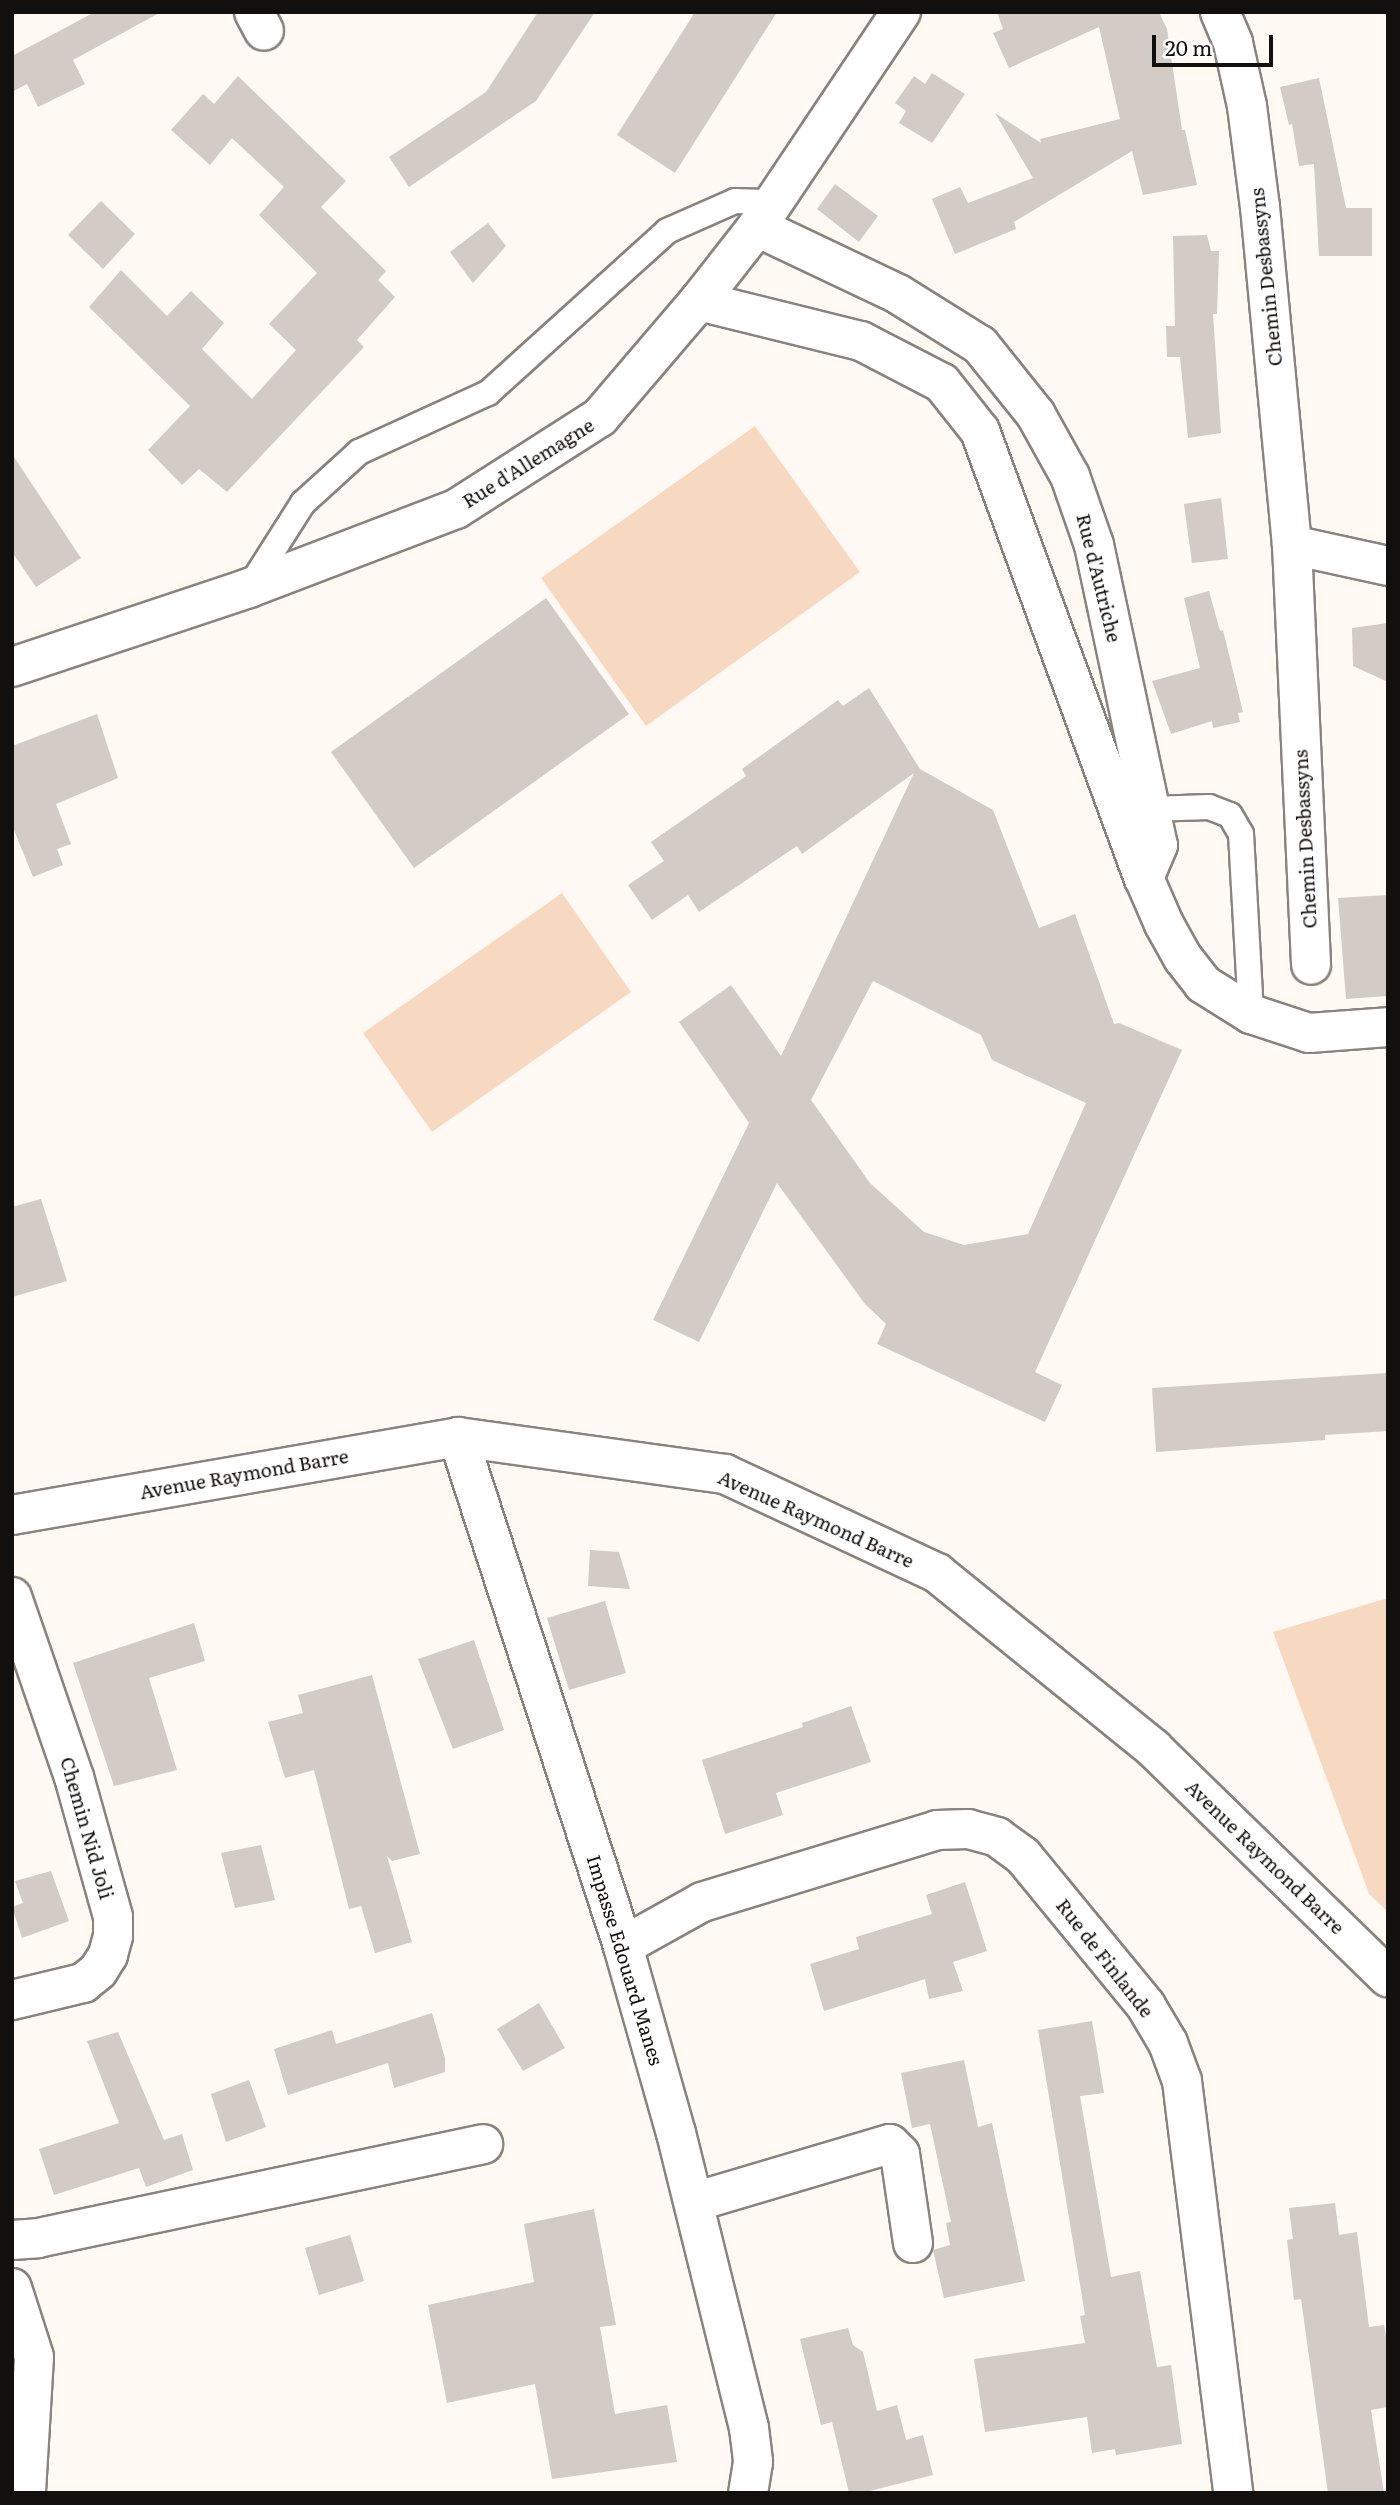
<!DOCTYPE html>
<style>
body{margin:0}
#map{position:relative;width:1400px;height:2505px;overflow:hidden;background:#fff8f3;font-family:Literata,serif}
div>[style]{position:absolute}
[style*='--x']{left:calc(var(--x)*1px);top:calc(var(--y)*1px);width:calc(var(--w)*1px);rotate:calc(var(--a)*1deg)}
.green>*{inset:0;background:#f7d9c2}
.building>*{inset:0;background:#d3cbc5}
.roads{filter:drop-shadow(2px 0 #8a837d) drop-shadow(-2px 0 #8a837d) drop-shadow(0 2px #8a837d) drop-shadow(0 -2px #8a837d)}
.service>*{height:24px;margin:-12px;padding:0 12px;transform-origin:12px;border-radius:12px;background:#fff}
.minor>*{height:38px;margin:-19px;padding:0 19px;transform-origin:19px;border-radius:19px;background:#fff}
span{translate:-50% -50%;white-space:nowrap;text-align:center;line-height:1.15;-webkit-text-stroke:5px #fff;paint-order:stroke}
.street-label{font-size:19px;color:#12100e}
.frame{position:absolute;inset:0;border:14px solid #12100e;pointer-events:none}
.scale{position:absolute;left:1152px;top:35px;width:121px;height:32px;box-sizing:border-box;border:4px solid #12100e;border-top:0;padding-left:9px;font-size:21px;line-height:24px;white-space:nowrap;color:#12100e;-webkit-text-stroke:5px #fff;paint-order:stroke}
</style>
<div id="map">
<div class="green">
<div style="clip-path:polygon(755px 426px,860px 572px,646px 726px,541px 578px)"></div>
<div style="clip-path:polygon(562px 893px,631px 992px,432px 1132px,363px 1033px)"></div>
<div style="clip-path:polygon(1388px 1598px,1388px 1912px,1369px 1894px,1273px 1632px)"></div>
</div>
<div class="building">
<div style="clip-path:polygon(95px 12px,161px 12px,73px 60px,85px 84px,38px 107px,27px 84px,12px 92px,12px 56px)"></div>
<div style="clip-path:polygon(538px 12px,595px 12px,536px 101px,409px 187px,389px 157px,486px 92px)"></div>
<div style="clip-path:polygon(695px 12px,777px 12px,675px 173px,617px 135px)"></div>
<div style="clip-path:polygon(997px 12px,1159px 12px,1167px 29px,1182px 130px,1185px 130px,1197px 185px,1143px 195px,1132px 151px,1014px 222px,1016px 229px,955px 254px,932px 199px,960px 187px,968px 203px,1033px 178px,995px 113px,1041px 143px,1040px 139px,1120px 119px,1099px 27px,1009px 68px,993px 33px,1003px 29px)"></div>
<div style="clip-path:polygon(932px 73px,965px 94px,932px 143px,899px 123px,906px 111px,895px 103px,914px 76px,925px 84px)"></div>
<div style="clip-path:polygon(238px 76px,346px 181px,321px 207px,386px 271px,378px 280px,395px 297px,357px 340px,364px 347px,227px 492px,199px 469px,182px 485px,148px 450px,190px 406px,89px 307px,121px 270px,167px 316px,191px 291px,224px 323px,202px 349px,252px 399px,296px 350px,269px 324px,317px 273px,259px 215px,284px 187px,232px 138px,210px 165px,171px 130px,203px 94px,214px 104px)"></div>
<div style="clip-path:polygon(1319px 78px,1346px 208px,1372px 208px,1372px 256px,1319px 256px,1314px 164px,1299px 166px,1292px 124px,1289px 125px,1280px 87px)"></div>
<div style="clip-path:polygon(835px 184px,878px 216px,859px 242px,817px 209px)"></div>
<div style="clip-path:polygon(101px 201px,135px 234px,103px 269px,68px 235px)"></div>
<div style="clip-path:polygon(488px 223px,506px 246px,473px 283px,450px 252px)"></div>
<div style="clip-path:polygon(1207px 235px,1211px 251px,1219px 251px,1217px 314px,1213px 314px,1221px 433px,1188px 438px,1180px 357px,1167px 357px,1166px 326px,1175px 326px,1173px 236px)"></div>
<div style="clip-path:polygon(12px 454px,81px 558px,36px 587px,12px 552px)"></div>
<div style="clip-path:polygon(1221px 498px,1228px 559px,1192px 563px,1184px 504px)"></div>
<div style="clip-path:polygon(1209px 591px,1220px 631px,1223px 630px,1243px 712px,1238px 713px,1240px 722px,1213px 728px,1212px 721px,1171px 734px,1152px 681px,1200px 668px,1184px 598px)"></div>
<div style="clip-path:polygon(546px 598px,629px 714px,414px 868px,331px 752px)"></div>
<div style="clip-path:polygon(1388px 623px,1388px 682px,1353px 666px,1352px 628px)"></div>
<div style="clip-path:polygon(evenodd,869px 688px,920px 769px,993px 810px,1039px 928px,1075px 914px,1114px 1024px,1119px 1023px,1182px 1050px,1035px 1372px,1062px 1385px,1045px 1422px,877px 1344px,886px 1324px,865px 1304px,777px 1183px,699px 1342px,653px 1320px,749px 1123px,679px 1022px,731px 985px,781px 1056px,914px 773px,802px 854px,797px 846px,699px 912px,688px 895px,652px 920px,628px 885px,664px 861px,651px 842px,746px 776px,742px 769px,838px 700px,843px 706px,869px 688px,873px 981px,981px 1035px,992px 1060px,1086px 1103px,1028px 1234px,964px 1245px,924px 1232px,870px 1183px,811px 1100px,873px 981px)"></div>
<div style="clip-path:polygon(97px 714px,118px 778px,56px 804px,71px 844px,57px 849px,63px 865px,33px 877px,12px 825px,12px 746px)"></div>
<div style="clip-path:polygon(1388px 895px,1388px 996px,1346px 999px,1338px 898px)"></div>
<div style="clip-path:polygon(41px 1199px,67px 1281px,12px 1297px,12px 1207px)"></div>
<div style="clip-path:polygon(1388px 1373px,1388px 1431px,1325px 1435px,1325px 1440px,1156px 1452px,1152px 1388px)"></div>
<div style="clip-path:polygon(590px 1550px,619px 1552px,630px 1589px,588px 1586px)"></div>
<div style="clip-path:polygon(605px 1601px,626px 1673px,569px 1690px,547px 1618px)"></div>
<div style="clip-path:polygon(194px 1623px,205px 1661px,149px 1678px,177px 1770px,114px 1786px,73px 1663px)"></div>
<div style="clip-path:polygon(474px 1640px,504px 1730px,453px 1749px,418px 1659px)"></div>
<div style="clip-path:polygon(372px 1675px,420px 1854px,392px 1861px,387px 1856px,412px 1942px,375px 1953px,361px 1906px,349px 1909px,314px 1770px,285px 1778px,268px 1722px,303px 1713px,298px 1695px)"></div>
<div style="clip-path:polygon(851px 1706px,871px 1762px,776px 1793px,783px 1815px,725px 1834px,702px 1760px,803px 1727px,802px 1723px)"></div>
<div style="clip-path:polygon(261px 1845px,275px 1900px,235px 1908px,221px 1853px)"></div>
<div style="clip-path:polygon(51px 1871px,69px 1921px,22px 1938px,12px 1907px,23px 1903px,15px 1881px)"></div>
<div style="clip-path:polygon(965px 1882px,987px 1951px,953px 1962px,963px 1991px,929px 1999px,925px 1979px,824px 2011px,810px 1964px,859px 1949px,856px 1937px,932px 1914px,926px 1895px)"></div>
<div style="clip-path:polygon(539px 2003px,565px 2048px,523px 2071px,497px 2029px)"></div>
<div style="clip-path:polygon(432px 2013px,445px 2058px,445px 2072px,394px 2088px,388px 2063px,288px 2095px,274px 2049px,332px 2030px,336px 2044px)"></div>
<div style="clip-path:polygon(1092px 2021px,1104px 2093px,1080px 2096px,1111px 2277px,1140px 2271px,1157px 2367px,1171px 2365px,1182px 2444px,1116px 2455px,1115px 2449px,1092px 2453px,1087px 2417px,985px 2432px,974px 2359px,1085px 2343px,1080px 2316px,1085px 2315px,1038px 2030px)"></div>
<div style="clip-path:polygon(118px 2032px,164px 2140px,182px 2134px,193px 2170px,146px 2187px,139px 2168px,54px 2195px,39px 2149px,119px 2123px,87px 2041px)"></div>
<div style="clip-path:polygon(964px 2060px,978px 2127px,992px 2123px,1025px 2281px,944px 2298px,933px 2250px,950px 2245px,946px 2223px,951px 2222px,930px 2124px,912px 2128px,901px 2073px)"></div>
<div style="clip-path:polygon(249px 2080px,266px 2127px,226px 2142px,211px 2094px)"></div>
<div style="clip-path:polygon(1335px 2203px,1339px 2235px,1357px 2232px,1369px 2327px,1384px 2325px,1388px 2349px,1388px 2407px,1371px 2410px,1384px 2493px,1328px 2493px,1301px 2299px,1294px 2300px,1287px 2240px,1293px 2239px,1289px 2208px)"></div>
<div style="clip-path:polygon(594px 2209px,616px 2325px,600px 2327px,615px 2414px,667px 2405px,677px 2462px,552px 2479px,535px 2384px,447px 2403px,428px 2305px,534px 2282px,524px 2224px)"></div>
<div style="clip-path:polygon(350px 2235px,364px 2281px,319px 2295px,305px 2248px)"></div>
<div style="clip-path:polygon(848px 2328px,853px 2345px,863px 2352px,877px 2411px,897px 2405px,906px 2440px,923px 2435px,933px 2475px,862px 2493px,849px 2493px,832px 2422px,821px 2425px,800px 2339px)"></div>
</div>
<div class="roads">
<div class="service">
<div style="--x:249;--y:588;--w:101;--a:-57.6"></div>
<div style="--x:303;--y:503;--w:76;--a:-42.3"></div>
<div style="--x:359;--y:452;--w:142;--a:-24.6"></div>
<div style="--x:488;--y:393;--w:241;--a:-42.1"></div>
<div style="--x:667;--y:231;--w:74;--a:-23.8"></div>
<div style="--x:735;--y:201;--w:36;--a:2"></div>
<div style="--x:1151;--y:809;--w:58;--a:-2"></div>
<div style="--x:1209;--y:807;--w:22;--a:21"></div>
<div style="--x:1230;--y:815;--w:22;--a:60"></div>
<div style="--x:1241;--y:834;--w:180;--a:86.8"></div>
</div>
<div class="minor">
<div style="--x:254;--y:12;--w:21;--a:62"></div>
<div style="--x:1220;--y:12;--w:34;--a:67"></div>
<div style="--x:1233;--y:43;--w:65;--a:77.5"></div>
<div style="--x:1247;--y:106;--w:102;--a:82.7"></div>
<div style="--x:1260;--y:207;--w:340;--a:84.6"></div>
<div style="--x:1292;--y:545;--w:420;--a:87.4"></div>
<div style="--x:757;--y:227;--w:156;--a:25.4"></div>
<div style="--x:898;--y:294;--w:97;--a:31.9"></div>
<div style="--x:980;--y:345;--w:90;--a:51.3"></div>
<div style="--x:1036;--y:415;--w:70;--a:60.9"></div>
<div style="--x:1070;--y:476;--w:73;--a:70.8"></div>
<div style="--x:1094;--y:545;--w:307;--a:78"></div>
<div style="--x:1158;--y:845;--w:36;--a:113"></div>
<div style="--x:699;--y:301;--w:167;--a:13.9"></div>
<div style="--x:861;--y:341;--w:91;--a:27.4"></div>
<div style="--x:942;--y:383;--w:61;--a:51.6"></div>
<div style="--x:980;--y:431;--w:476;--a:69.9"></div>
<div style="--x:1144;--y:878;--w:50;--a:66.5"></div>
<div style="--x:1164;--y:924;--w:39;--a:61"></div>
<div style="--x:1183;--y:958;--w:33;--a:52"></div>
<div style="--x:1203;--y:984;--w:57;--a:32"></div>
<div style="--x:1251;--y:1014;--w:61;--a:18.1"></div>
<div style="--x:1309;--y:1033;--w:79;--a:-4.3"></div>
<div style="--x:1292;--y:545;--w:98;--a:12.3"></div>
<div style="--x:12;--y:667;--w:250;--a:-18.4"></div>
<div style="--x:249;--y:588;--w:222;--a:-20.9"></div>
<div style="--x:456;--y:509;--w:171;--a:-32.6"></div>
<div style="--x:600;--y:417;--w:153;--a:-49.5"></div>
<div style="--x:699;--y:301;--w:94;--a:-51.9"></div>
<div style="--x:757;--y:227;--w:259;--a:-56.2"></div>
<div style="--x:458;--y:1437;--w:535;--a:72.04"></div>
<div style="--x:623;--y:1946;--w:194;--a:74.2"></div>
<div style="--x:676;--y:2133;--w:304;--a:76.1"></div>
<div style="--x:749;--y:2428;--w:34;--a:83"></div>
<div style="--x:753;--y:2462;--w:31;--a:99"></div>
<div style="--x:12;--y:1515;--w:453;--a:-9.9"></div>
<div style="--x:458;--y:1437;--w:270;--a:7.9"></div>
<div style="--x:725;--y:1474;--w:234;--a:25"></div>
<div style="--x:937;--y:1573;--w:279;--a:39"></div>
<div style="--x:1154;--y:1749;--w:327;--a:44.3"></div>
<div style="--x:12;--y:1597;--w:190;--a:71"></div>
<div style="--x:74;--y:1777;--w:145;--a:74.4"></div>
<div style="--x:113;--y:1917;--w:19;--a:90"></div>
<div style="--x:113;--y:1936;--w:20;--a:105"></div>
<div style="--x:108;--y:1955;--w:19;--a:122"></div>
<div style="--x:98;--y:1971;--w:19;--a:141"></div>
<div style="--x:83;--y:1983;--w:73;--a:166.5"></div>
<div style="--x:623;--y:1946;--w:90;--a:-29.1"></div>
<div style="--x:702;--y:1902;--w:246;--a:-17"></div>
<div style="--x:937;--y:1830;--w:31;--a:-2"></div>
<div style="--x:968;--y:1829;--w:30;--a:15"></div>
<div style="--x:997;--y:1837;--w:32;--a:36"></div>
<div style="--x:1023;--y:1856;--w:194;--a:50.6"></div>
<div style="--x:1146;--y:2006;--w:43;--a:59.3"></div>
<div style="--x:1168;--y:2043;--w:40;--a:69.8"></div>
<div style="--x:1182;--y:2081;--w:415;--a:82.9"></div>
<div style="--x:694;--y:2202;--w:204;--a:-16.5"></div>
<div style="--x:890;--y:2144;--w:14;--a:45"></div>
<div style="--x:900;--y:2154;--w:90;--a:81.7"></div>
<div style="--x:12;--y:2240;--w:26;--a:-4"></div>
<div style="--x:38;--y:2238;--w:455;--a:-11.9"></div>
<div style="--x:12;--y:2288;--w:72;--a:72.3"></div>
<div style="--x:34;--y:2357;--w:136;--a:93.4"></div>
</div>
</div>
<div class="street-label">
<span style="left:1266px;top:277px;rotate:-96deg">Chemin Desbassyns</span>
<span style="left:528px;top:463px;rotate:-32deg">Rue d'Allemagne</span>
<span style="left:1099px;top:578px;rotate:76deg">Rue d'Autriche</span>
<span style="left:1305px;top:839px;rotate:-93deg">Chemin Desbassyns</span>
<span style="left:244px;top:1474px;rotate:-10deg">Avenue Raymond Barre</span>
<span style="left:816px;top:1519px;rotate:24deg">Avenue Raymond Barre</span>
<span style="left:87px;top:1828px;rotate:74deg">Chemin Nid Joli</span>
<span style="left:1265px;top:1857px;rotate:44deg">Avenue Raymond Barre</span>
<span style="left:1105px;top:1958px;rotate:52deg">Rue de Finlande</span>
<span style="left:625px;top:1960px;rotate:73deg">Impasse Edouard Manes</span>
</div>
<div class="frame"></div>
<div class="scale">20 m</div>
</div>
